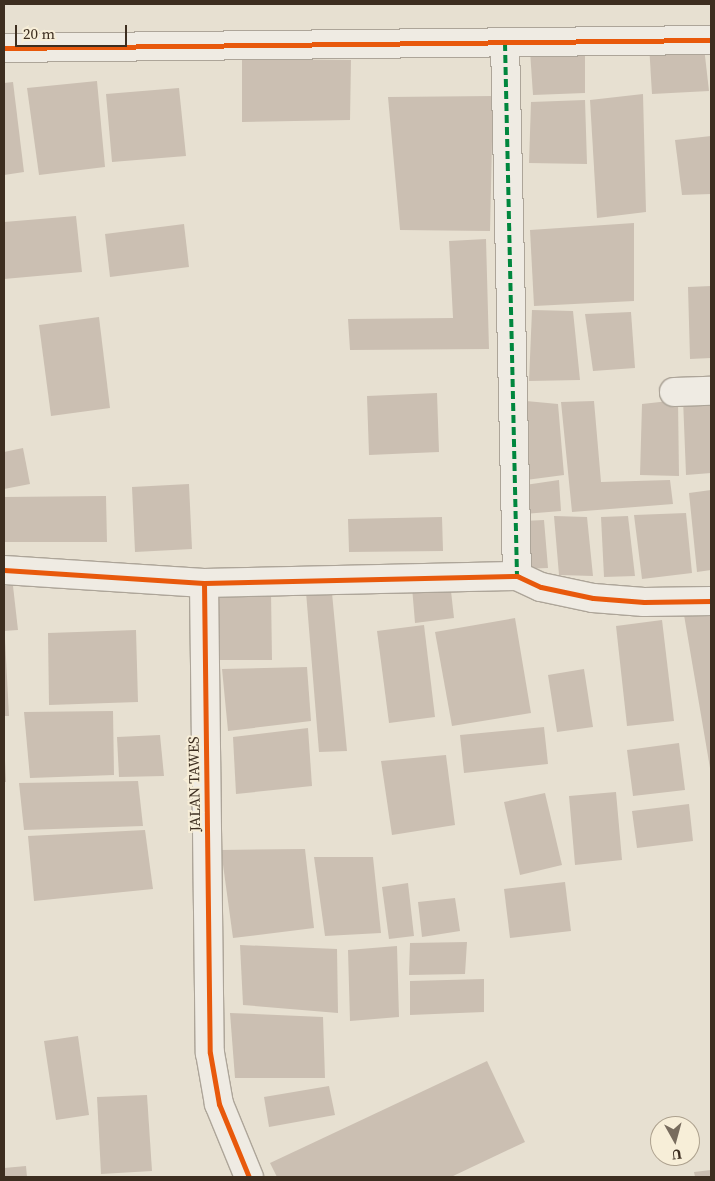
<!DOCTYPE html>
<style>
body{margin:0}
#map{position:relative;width:715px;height:1181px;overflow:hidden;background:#e7e0d1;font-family:"Source Serif 4",serif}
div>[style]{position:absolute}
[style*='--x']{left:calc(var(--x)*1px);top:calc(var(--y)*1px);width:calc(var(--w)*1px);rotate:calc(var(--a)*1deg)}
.building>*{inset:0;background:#cbbfb2}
.roads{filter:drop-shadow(1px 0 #ada599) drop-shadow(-1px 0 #ada599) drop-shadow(0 1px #ada599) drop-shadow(0 -1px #ada599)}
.minor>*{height:28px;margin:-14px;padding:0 14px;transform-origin:14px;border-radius:14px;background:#efebe3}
.quiet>*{height:4px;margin-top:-2px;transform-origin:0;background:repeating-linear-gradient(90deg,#00873e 0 8px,transparent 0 12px)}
.cycleway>*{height:5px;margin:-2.5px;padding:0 2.5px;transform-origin:2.5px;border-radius:2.5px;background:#e8590c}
span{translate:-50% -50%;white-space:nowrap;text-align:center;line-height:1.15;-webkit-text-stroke:4px #f7eed8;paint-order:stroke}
.street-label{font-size:15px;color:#3d2e20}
.frame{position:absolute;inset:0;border:5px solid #3d2e20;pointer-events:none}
.north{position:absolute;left:650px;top:1116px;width:50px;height:50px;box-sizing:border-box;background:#f7eed8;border:1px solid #ada18e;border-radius:50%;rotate:173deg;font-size:14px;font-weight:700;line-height:20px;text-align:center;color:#3d2e20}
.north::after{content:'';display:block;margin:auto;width:18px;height:22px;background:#786c5e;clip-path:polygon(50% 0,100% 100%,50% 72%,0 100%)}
.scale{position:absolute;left:15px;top:25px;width:112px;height:22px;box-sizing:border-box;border:2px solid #3d2e20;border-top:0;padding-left:6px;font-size:15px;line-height:18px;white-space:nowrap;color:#3d2e20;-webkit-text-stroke:4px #f7eed8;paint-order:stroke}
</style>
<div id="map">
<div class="building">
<div style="clip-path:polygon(649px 45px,704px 47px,709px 91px,652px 94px)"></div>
<div style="clip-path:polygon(585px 50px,585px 93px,533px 95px,530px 51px)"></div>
<div style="clip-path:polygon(242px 59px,351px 60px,350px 120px,242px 122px)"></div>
<div style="clip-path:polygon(97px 81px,105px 167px,39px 175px,27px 88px)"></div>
<div style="clip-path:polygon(13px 82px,24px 172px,4px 175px,4px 83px)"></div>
<div style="clip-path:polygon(179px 88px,186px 156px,112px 162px,106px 94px)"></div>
<div style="clip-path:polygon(643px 94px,646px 212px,597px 218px,590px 100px)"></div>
<div style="clip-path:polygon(493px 96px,490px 231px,400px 230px,388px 97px)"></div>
<div style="clip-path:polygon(585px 100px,587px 164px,529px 163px,531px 102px)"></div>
<div style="clip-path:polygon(711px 136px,711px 194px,682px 195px,675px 140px)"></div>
<div style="clip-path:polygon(76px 216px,82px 272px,4px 279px,4px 222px)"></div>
<div style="clip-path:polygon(634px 223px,634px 301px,534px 306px,530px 230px)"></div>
<div style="clip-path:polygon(184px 224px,189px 267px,110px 277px,105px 234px)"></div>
<div style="clip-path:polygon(486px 239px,489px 349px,350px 350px,348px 319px,453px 318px,449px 241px)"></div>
<div style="clip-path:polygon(711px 286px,711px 358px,690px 359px,688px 287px)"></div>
<div style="clip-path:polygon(532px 310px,573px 311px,580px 380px,529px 381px)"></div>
<div style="clip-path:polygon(631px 312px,635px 368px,593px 371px,585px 314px)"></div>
<div style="clip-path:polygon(99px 317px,110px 408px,51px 416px,39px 325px)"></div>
<div style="clip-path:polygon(437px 393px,439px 452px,369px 455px,367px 396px)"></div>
<div style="clip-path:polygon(683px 399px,711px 399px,711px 473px,686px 475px)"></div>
<div style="clip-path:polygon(678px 400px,679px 476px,640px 475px,642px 404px)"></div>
<div style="clip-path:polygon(526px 401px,558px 404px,564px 475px,526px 480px)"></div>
<div style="clip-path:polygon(594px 401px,601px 482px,670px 480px,673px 504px,572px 512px,561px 402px)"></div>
<div style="clip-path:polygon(23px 448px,30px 484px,4px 489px,4px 452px)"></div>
<div style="clip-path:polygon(559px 480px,561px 511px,524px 514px,525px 485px)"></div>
<div style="clip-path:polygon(189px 484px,192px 549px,135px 552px,132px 487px)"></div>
<div style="clip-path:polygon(711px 490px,711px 570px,697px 572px,689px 493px)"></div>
<div style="clip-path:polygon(106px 496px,107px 542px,4px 542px,4px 497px)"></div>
<div style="clip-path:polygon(686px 513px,692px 573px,642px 579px,634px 515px)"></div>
<div style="clip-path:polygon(554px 516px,587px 517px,593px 576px,559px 575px)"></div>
<div style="clip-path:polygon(628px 516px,635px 576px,604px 577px,601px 517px)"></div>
<div style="clip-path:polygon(442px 517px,443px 551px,349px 552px,348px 519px)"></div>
<div style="clip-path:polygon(544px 520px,548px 568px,523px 569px,523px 521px)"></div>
<div style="clip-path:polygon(450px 582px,454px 618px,415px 623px,412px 587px)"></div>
<div style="clip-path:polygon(4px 586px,13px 586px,18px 630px,4px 631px)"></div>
<div style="clip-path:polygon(210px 590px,271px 592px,272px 660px,214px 660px)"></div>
<div style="clip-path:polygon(306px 592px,332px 593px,347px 751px,319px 752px)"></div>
<div style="clip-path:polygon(711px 610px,711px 768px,710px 768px,684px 615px)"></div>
<div style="clip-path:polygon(515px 618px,531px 713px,452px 726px,435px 632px)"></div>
<div style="clip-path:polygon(662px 620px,674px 721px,627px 726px,616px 626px)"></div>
<div style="clip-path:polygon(424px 625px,435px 717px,389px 723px,377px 631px)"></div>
<div style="clip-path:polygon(136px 630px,138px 702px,49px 705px,48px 633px)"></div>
<div style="clip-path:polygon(4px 639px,5px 639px,9px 716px,4px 716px)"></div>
<div style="clip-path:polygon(307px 667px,311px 721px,228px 731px,222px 669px)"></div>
<div style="clip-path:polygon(584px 669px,593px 727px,557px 732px,548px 675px)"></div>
<div style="clip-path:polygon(113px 711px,114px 775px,30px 778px,24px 712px)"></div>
<div style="clip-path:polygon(544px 727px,548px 764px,464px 773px,460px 735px)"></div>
<div style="clip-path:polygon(308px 728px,312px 786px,236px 794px,233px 737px)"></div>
<div style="clip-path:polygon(160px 735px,164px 776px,119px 777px,117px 737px)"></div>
<div style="clip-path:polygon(679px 743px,685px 790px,633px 796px,627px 750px)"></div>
<div style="clip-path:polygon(446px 755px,455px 825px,392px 835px,381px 761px)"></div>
<div style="clip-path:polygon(4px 761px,5px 761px,6px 782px,4px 782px)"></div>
<div style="clip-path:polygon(138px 781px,143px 826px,24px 830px,19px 783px)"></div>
<div style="clip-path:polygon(616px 792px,622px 860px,575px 865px,569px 796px)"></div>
<div style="clip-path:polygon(545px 793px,562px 865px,520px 875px,504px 802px)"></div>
<div style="clip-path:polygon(689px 804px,693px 841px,637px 848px,632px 811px)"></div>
<div style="clip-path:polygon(145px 830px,153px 889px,34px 901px,28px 836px)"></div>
<div style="clip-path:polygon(305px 849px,314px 928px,233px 938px,221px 850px)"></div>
<div style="clip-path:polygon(314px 857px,373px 857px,381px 933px,325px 936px)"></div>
<div style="clip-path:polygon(565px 882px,571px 931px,510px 938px,504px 889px)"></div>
<div style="clip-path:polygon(408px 883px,414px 936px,389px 939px,382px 887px)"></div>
<div style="clip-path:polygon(455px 898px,460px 931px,422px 937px,418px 902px)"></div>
<div style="clip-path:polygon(467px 942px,465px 974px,409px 975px,410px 943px)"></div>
<div style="clip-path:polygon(240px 945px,337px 949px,338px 1013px,243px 1005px)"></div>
<div style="clip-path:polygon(397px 946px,399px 1017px,350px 1021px,348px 950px)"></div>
<div style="clip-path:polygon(484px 979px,484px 1012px,410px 1015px,410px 981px)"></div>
<div style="clip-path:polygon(230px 1013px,323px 1017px,325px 1078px,235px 1078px)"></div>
<div style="clip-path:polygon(78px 1036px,89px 1115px,56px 1120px,44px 1041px)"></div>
<div style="clip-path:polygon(487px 1061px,525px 1142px,451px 1177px,277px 1177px,270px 1163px)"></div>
<div style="clip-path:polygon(329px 1086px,335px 1115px,269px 1127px,264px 1097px)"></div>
<div style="clip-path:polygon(147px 1095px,152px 1171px,101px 1174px,97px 1097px)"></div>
<div style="clip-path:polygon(26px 1166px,27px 1177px,4px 1177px,4px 1168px)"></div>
<div style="clip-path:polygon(711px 1170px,711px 1177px,695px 1177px,694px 1172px)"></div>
</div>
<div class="roads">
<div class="minor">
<div style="--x:505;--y:43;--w:533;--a:88.71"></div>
<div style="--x:4;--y:48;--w:707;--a:-0.65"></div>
<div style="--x:674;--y:392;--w:37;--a:-2"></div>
<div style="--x:4;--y:570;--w:200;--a:3.7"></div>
<div style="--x:204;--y:583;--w:313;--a:-1.3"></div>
<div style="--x:517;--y:576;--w:26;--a:25"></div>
<div style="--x:541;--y:587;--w:53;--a:11.9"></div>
<div style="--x:593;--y:598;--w:51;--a:4.5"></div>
<div style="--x:644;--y:602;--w:67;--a:-0.9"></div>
<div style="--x:204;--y:583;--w:470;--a:89.3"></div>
<div style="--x:210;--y:1053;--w:52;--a:80"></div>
<div style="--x:219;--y:1104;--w:79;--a:67.7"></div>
</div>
</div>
<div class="quiet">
<div style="--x:505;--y:43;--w:533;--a:88.71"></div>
<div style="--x:517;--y:576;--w:4;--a:27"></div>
</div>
<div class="cycleway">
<div style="--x:4;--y:48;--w:707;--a:-0.65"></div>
<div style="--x:4;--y:570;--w:200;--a:3.7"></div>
<div style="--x:204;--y:583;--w:313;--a:-1.3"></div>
<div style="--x:517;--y:576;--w:26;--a:25"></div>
<div style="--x:541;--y:587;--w:53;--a:11.9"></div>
<div style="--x:593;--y:598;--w:51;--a:4.5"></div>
<div style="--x:644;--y:602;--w:67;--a:-0.9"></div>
<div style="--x:204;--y:583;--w:470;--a:89.3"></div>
<div style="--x:210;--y:1053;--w:52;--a:80"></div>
<div style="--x:219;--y:1104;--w:79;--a:67.7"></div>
</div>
<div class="street-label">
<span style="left:194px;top:784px;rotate:-91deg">JALAN TAWES</span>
</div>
<div class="frame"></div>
<div class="north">U</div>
<div class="scale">20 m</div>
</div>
